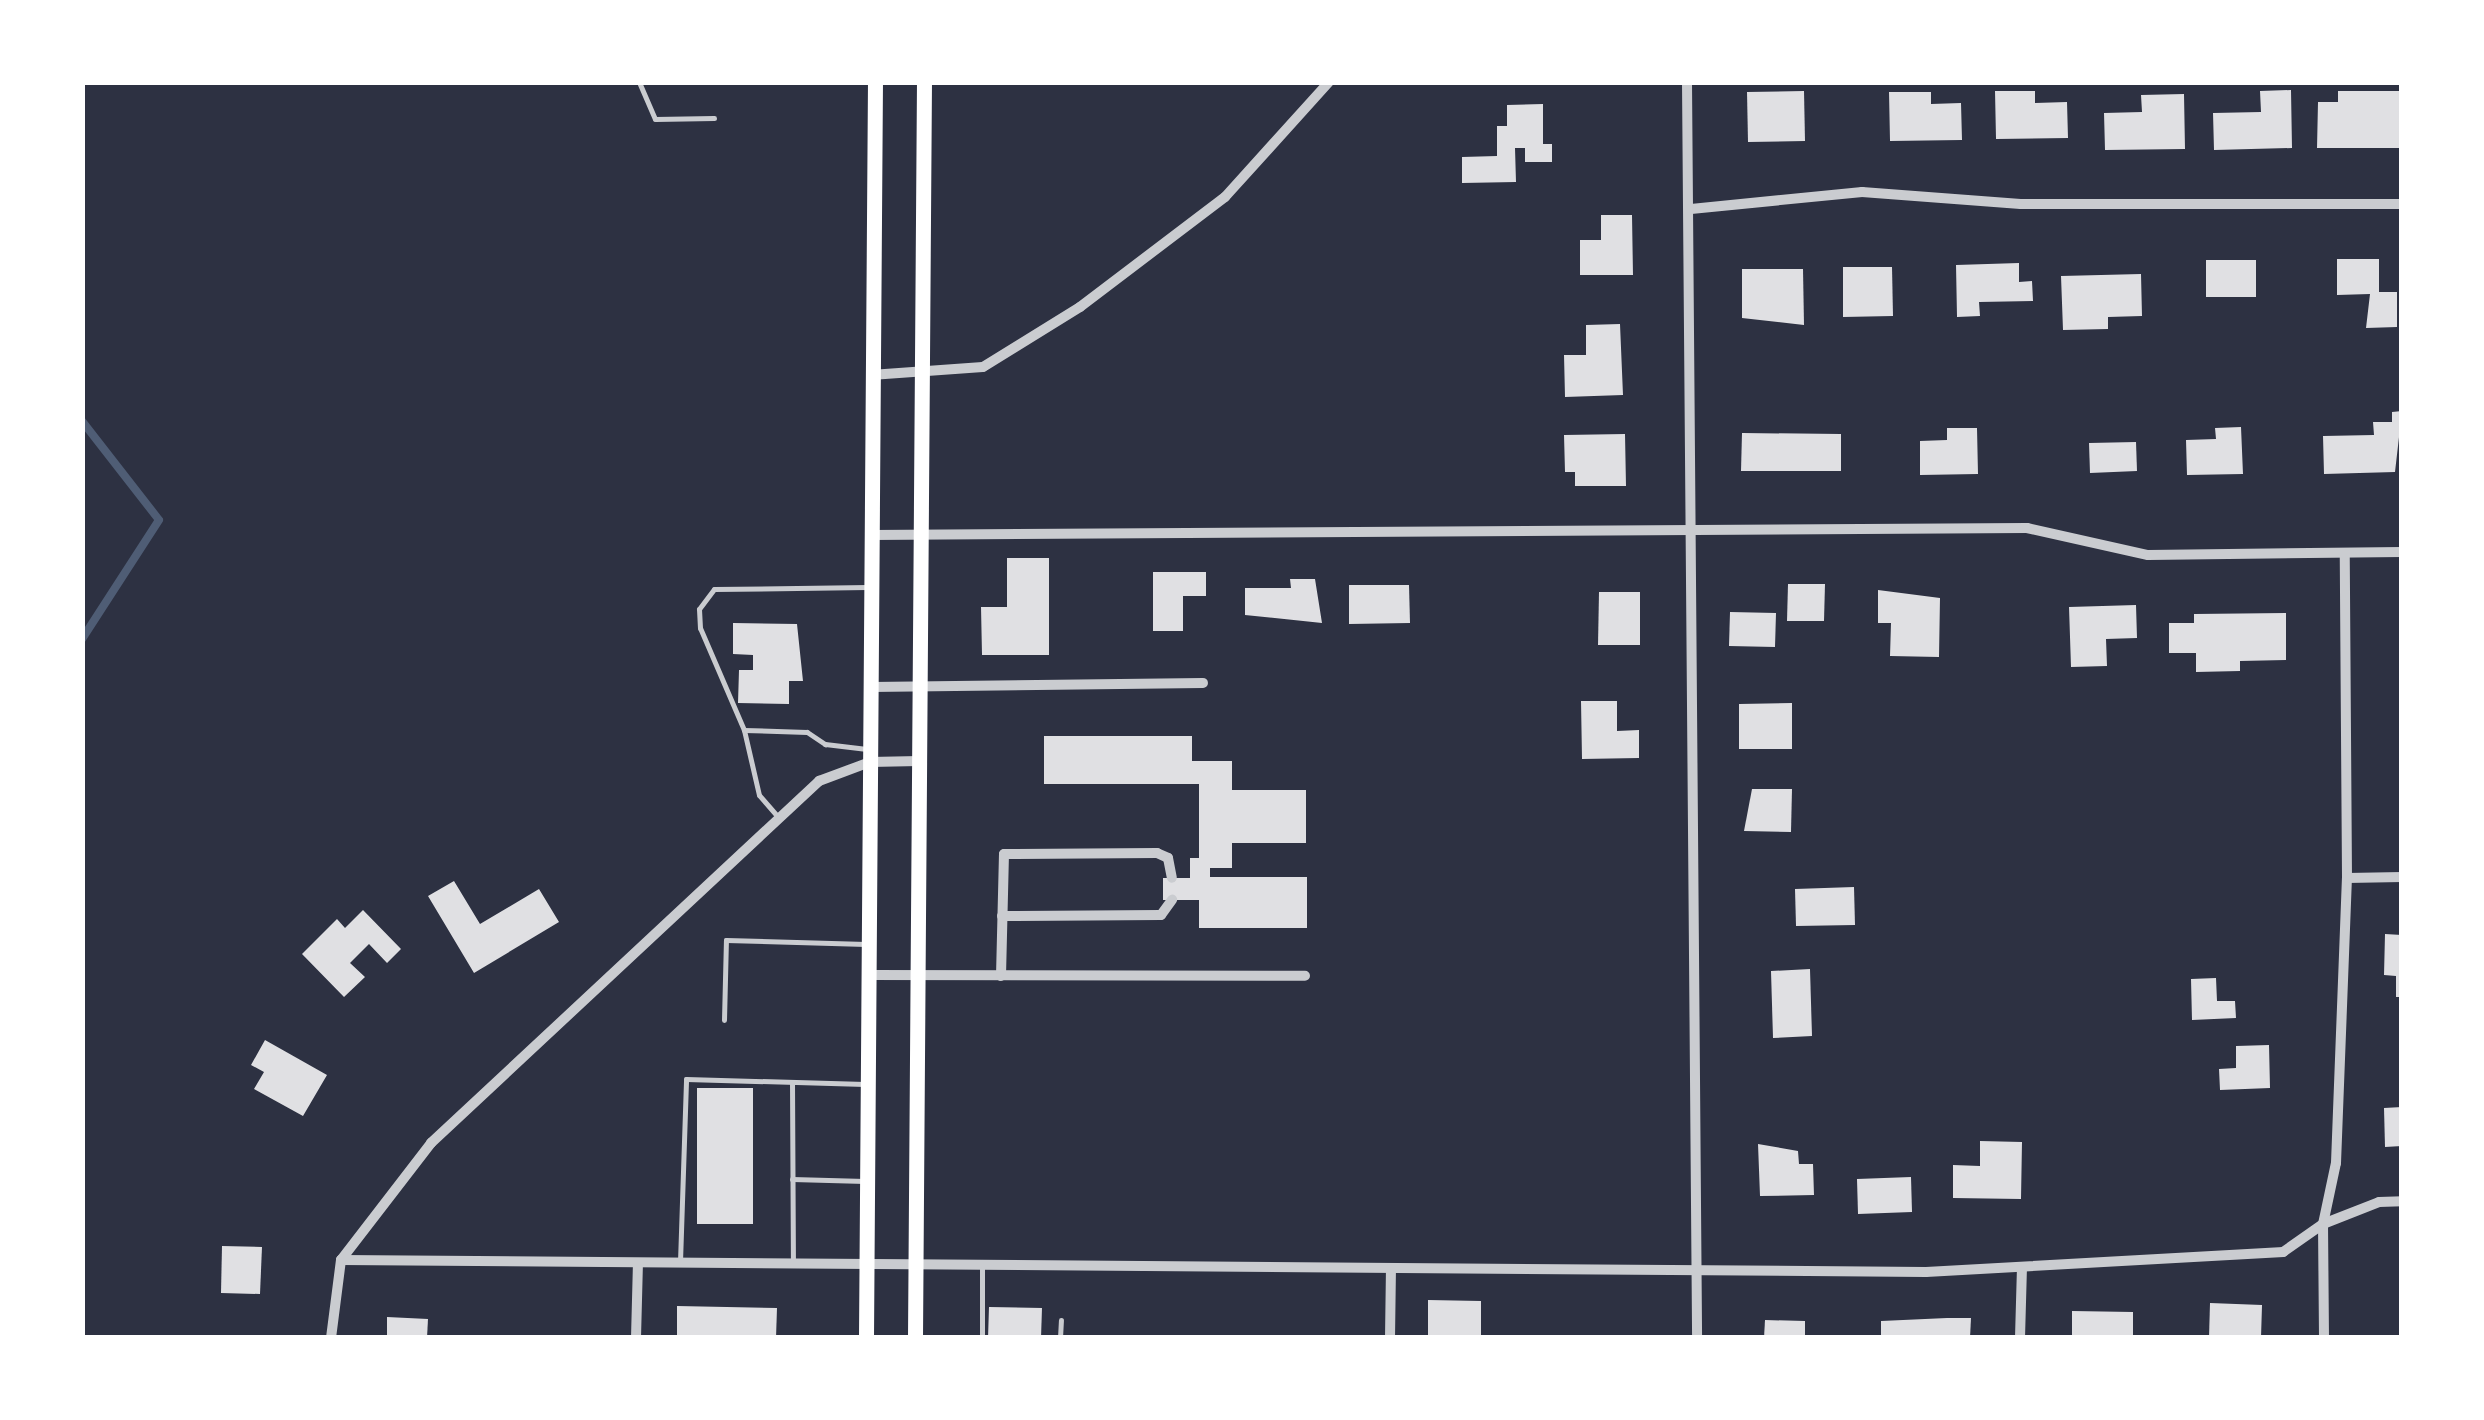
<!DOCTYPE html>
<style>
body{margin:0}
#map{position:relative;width:2484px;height:1420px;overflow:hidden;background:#2d3142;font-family:Figtree,sans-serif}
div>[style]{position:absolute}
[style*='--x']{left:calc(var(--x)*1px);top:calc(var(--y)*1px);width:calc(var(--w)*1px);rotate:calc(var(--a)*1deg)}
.stream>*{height:8px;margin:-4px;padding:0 4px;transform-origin:4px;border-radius:4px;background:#4f5d75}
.building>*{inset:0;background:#e0e0e3}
.service>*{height:5px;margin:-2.5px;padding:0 2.5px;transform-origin:2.5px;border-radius:2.5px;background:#caccd0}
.minor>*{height:10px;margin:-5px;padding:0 5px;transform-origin:5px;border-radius:5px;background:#caccd0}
.primary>*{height:15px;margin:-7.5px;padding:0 7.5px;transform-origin:7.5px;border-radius:7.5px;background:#fff}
span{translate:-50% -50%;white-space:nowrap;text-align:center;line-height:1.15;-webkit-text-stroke:9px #fff;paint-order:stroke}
.frame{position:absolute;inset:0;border:85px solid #fff;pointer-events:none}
</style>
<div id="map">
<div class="stream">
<div style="--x:82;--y:421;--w:125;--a:52.1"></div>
<div style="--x:159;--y:520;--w:142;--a:122.9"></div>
</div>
<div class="building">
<div style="clip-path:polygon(2291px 90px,2292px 148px,2214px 150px,2213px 113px,2261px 112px,2260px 91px)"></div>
<div style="clip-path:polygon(1804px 91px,1805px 141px,1748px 142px,1747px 92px)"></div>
<div style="clip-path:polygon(1995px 91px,2035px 91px,2035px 103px,2067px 102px,2068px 138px,1996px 139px)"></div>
<div style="clip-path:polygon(2338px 91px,2401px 91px,2401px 148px,2317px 148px,2318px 102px,2338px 102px)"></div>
<div style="clip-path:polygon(1889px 92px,1931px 92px,1931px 104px,1961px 103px,1962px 140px,1890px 141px)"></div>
<div style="clip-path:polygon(2184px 94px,2185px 149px,2105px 150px,2104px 113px,2142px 112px,2141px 95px)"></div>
<div style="clip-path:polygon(1543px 104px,1543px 144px,1552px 144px,1552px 162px,1525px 162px,1525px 148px,1515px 148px,1516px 182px,1462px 183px,1462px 157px,1497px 156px,1497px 126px,1507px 126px,1507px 105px)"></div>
<div style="clip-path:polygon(1601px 215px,1632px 215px,1633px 275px,1580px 275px,1580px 240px,1601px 240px)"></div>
<div style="clip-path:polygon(2337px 259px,2379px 259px,2379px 292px,2397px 292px,2397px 327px,2366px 328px,2370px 294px,2337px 295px)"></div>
<div style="clip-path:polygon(2206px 260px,2256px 260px,2256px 297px,2206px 297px)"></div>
<div style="clip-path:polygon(2019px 263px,2019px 282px,2032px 281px,2033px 301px,1979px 302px,1980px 316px,1957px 317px,1956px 265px)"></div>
<div style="clip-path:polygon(1843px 267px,1892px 267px,1893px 316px,1843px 317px)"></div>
<div style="clip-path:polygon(1742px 269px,1803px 269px,1804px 325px,1742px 318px)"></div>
<div style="clip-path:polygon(2141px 274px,2142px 316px,2108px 317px,2108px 329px,2063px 330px,2061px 276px)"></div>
<div style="clip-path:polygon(1620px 324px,1623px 395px,1565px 397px,1564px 355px,1586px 355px,1586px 325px)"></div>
<div style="clip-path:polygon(2402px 411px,2395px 472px,2324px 474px,2323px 436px,2374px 435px,2373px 422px,2392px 422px,2392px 412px)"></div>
<div style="clip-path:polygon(2241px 427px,2243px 474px,2187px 475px,2186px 440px,2216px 439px,2215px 428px)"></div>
<div style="clip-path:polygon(1947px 428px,1977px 428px,1978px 474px,1920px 475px,1920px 441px,1947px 440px)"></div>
<div style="clip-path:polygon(1742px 433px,1841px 434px,1841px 471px,1741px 471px)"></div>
<div style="clip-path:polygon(1625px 434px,1626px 486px,1575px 486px,1575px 472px,1565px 472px,1564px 435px)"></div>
<div style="clip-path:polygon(2136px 442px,2137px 471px,2090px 473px,2089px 443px)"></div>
<div style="clip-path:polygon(1007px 558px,1049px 558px,1049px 655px,982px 655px,981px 607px,1007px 607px)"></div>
<div style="clip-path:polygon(1153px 572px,1206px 572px,1206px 596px,1183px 596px,1183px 631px,1153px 631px)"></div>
<div style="clip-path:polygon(1290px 579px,1315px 579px,1322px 623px,1245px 615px,1245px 588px,1291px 588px)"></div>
<div style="clip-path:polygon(1788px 584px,1825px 584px,1824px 621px,1787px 621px)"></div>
<div style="clip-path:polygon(1349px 585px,1409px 585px,1410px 623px,1349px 624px)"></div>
<div style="clip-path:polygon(1878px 590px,1940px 598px,1939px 657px,1890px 656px,1891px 623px,1878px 623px)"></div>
<div style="clip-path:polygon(1599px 592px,1640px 592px,1640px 645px,1598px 645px)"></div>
<div style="clip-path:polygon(2136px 605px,2137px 638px,2106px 639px,2107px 666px,2071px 667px,2069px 607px)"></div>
<div style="clip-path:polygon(1730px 612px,1776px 613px,1775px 647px,1729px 646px)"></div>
<div style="clip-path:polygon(2286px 613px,2286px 660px,2240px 661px,2240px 671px,2196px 672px,2196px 653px,2169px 653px,2169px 623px,2194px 623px,2194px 614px)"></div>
<div style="clip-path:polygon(733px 623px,797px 624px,803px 681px,789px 681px,789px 704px,738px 703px,739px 670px,753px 670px,753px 655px,733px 654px)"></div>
<div style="clip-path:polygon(1581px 701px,1617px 701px,1617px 731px,1639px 730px,1639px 758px,1582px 759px)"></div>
<div style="clip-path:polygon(1792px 703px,1792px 749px,1739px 749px,1739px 704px)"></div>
<div style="clip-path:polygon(1044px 736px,1192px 736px,1192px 761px,1232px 761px,1232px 790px,1306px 790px,1306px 843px,1232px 843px,1232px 868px,1210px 868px,1210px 877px,1307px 877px,1307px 928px,1199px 928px,1199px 900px,1163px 900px,1163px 878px,1190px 878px,1190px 858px,1199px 858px,1199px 784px,1044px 784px)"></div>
<div style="clip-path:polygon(1752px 789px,1792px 789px,1791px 832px,1744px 831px)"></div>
<div style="clip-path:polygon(454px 881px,480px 924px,539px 889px,559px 922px,474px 973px,428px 896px)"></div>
<div style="clip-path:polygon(1854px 887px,1855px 925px,1796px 926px,1795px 889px)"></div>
<div style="clip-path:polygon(363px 910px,401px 949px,387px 963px,369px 944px,350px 963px,365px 977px,344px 997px,302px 954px,337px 919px,345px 928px)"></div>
<div style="clip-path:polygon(2385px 934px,2402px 935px,2402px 997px,2396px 997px,2396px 976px,2384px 975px)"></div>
<div style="clip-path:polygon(1810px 969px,1812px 1036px,1773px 1038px,1771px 971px)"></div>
<div style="clip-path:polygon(2216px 978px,2217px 1001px,2235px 1001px,2236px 1018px,2192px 1020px,2191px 979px)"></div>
<div style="clip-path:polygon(265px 1040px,327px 1075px,303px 1116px,254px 1089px,264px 1072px,251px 1065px)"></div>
<div style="clip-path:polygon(2269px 1045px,2270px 1088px,2220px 1090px,2219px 1069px,2236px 1068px,2236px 1046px)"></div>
<div style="clip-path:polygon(697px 1088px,753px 1088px,753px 1224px,697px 1224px)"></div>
<div style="clip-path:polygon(2402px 1107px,2402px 1146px,2385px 1147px,2384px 1108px)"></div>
<div style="clip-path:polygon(1980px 1141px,2022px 1142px,2021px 1199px,1953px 1198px,1953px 1165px,1980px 1166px)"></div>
<div style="clip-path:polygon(1758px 1144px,1798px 1151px,1799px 1164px,1813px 1164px,1814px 1195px,1760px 1196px)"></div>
<div style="clip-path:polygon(1911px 1177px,1912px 1212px,1858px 1214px,1857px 1179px)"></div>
<div style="clip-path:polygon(222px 1246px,262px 1247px,260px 1294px,221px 1293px)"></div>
<div style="clip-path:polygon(1428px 1300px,1481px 1301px,1481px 1338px,1428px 1338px)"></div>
<div style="clip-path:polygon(2210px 1303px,2262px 1305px,2261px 1338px,2209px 1338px)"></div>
<div style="clip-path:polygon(677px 1306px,777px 1308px,776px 1338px,677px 1338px)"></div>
<div style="clip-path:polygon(989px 1307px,1042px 1308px,1041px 1338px,988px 1338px)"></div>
<div style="clip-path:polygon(2072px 1311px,2133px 1312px,2133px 1338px,2072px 1338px)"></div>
<div style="clip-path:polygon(387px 1317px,428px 1319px,427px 1338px,387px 1338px)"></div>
<div style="clip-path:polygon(1947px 1318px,1971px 1318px,1970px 1338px,1881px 1338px,1881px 1321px)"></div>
<div style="clip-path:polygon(1765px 1320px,1805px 1321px,1805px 1338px,1764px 1338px)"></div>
</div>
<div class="service">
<div style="--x:639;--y:82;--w:40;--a:66.6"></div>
<div style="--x:655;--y:119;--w:59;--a:-1"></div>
<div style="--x:744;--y:730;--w:63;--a:1.8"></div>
<div style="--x:807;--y:732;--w:22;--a:34"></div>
<div style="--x:825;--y:744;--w:42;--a:6.8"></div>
<div style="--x:779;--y:818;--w:30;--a:-131"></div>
<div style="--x:759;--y:795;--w:67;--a:-103"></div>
<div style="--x:744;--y:730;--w:111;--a:-113.3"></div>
<div style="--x:700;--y:628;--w:19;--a:-93"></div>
<div style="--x:699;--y:609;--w:25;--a:-53"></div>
<div style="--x:714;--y:589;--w:154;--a:-0.7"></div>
<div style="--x:724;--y:1020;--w:80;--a:-88.6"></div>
<div style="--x:726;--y:940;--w:140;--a:1.6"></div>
<div style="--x:792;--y:1082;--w:182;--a:89.7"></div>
<div style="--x:792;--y:1179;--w:73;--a:1.6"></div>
<div style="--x:680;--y:1262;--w:183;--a:-88.1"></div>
<div style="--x:686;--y:1079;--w:179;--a:1.6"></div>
<div style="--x:982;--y:1338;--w:71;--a:-90"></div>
<div style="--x:1060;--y:1338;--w:18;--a:-87"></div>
</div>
<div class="minor">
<div style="--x:1687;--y:82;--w:1256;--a:89.54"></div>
<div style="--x:1691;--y:209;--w:172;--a:-5.7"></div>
<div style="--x:1862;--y:192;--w:159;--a:4.3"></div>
<div style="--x:2021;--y:204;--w:381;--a:0"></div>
<div style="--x:871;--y:375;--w:112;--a:-4.1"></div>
<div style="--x:983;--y:367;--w:114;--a:-31.7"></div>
<div style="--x:1080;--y:307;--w:182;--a:-37.2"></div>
<div style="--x:1225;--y:197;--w:155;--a:-47.9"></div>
<div style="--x:871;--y:535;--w:1156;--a:-0.35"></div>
<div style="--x:2027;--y:528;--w:124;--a:12.6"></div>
<div style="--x:2148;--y:555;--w:254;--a:-0.7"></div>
<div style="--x:871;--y:687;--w:332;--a:-0.7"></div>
<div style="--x:2347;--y:878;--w:55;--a:-1"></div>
<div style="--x:1002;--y:916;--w:159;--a:-0.4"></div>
<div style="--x:1161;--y:915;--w:19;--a:-54"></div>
<div style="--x:868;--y:975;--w:437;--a:0.1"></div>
<div style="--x:1001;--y:976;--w:122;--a:-88.6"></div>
<div style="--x:1004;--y:854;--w:153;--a:-0.4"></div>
<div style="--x:1157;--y:853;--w:12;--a:24"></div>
<div style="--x:1168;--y:858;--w:20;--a:79"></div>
<div style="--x:341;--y:1260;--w:1585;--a:0.43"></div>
<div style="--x:1926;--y:1272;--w:358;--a:-3.2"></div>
<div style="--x:2283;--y:1252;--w:49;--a:-35"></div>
<div style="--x:2323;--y:1224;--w:60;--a:-21.4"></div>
<div style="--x:2379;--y:1202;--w:23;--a:-2"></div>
<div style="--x:331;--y:1338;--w:79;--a:-82.7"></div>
<div style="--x:341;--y:1260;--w:148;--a:-52.4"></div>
<div style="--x:431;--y:1143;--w:531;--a:-43.01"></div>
<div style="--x:819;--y:781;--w:54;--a:-20.4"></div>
<div style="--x:870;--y:762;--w:49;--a:-1.2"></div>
<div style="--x:636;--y:1338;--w:75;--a:-88.5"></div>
<div style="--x:1390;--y:1338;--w:70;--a:-89.2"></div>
<div style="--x:2020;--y:1338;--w:70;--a:-88.4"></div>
<div style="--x:2324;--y:1338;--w:114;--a:-90.5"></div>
<div style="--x:2323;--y:1224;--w:62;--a:-78"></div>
<div style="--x:2336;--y:1163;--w:285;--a:-87.8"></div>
<div style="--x:2347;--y:878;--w:324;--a:-90.4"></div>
</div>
<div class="primary">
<div style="--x:866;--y:1338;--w:1256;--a:-89.59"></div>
<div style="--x:915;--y:1338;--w:1256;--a:-89.59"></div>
</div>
<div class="frame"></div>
</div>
